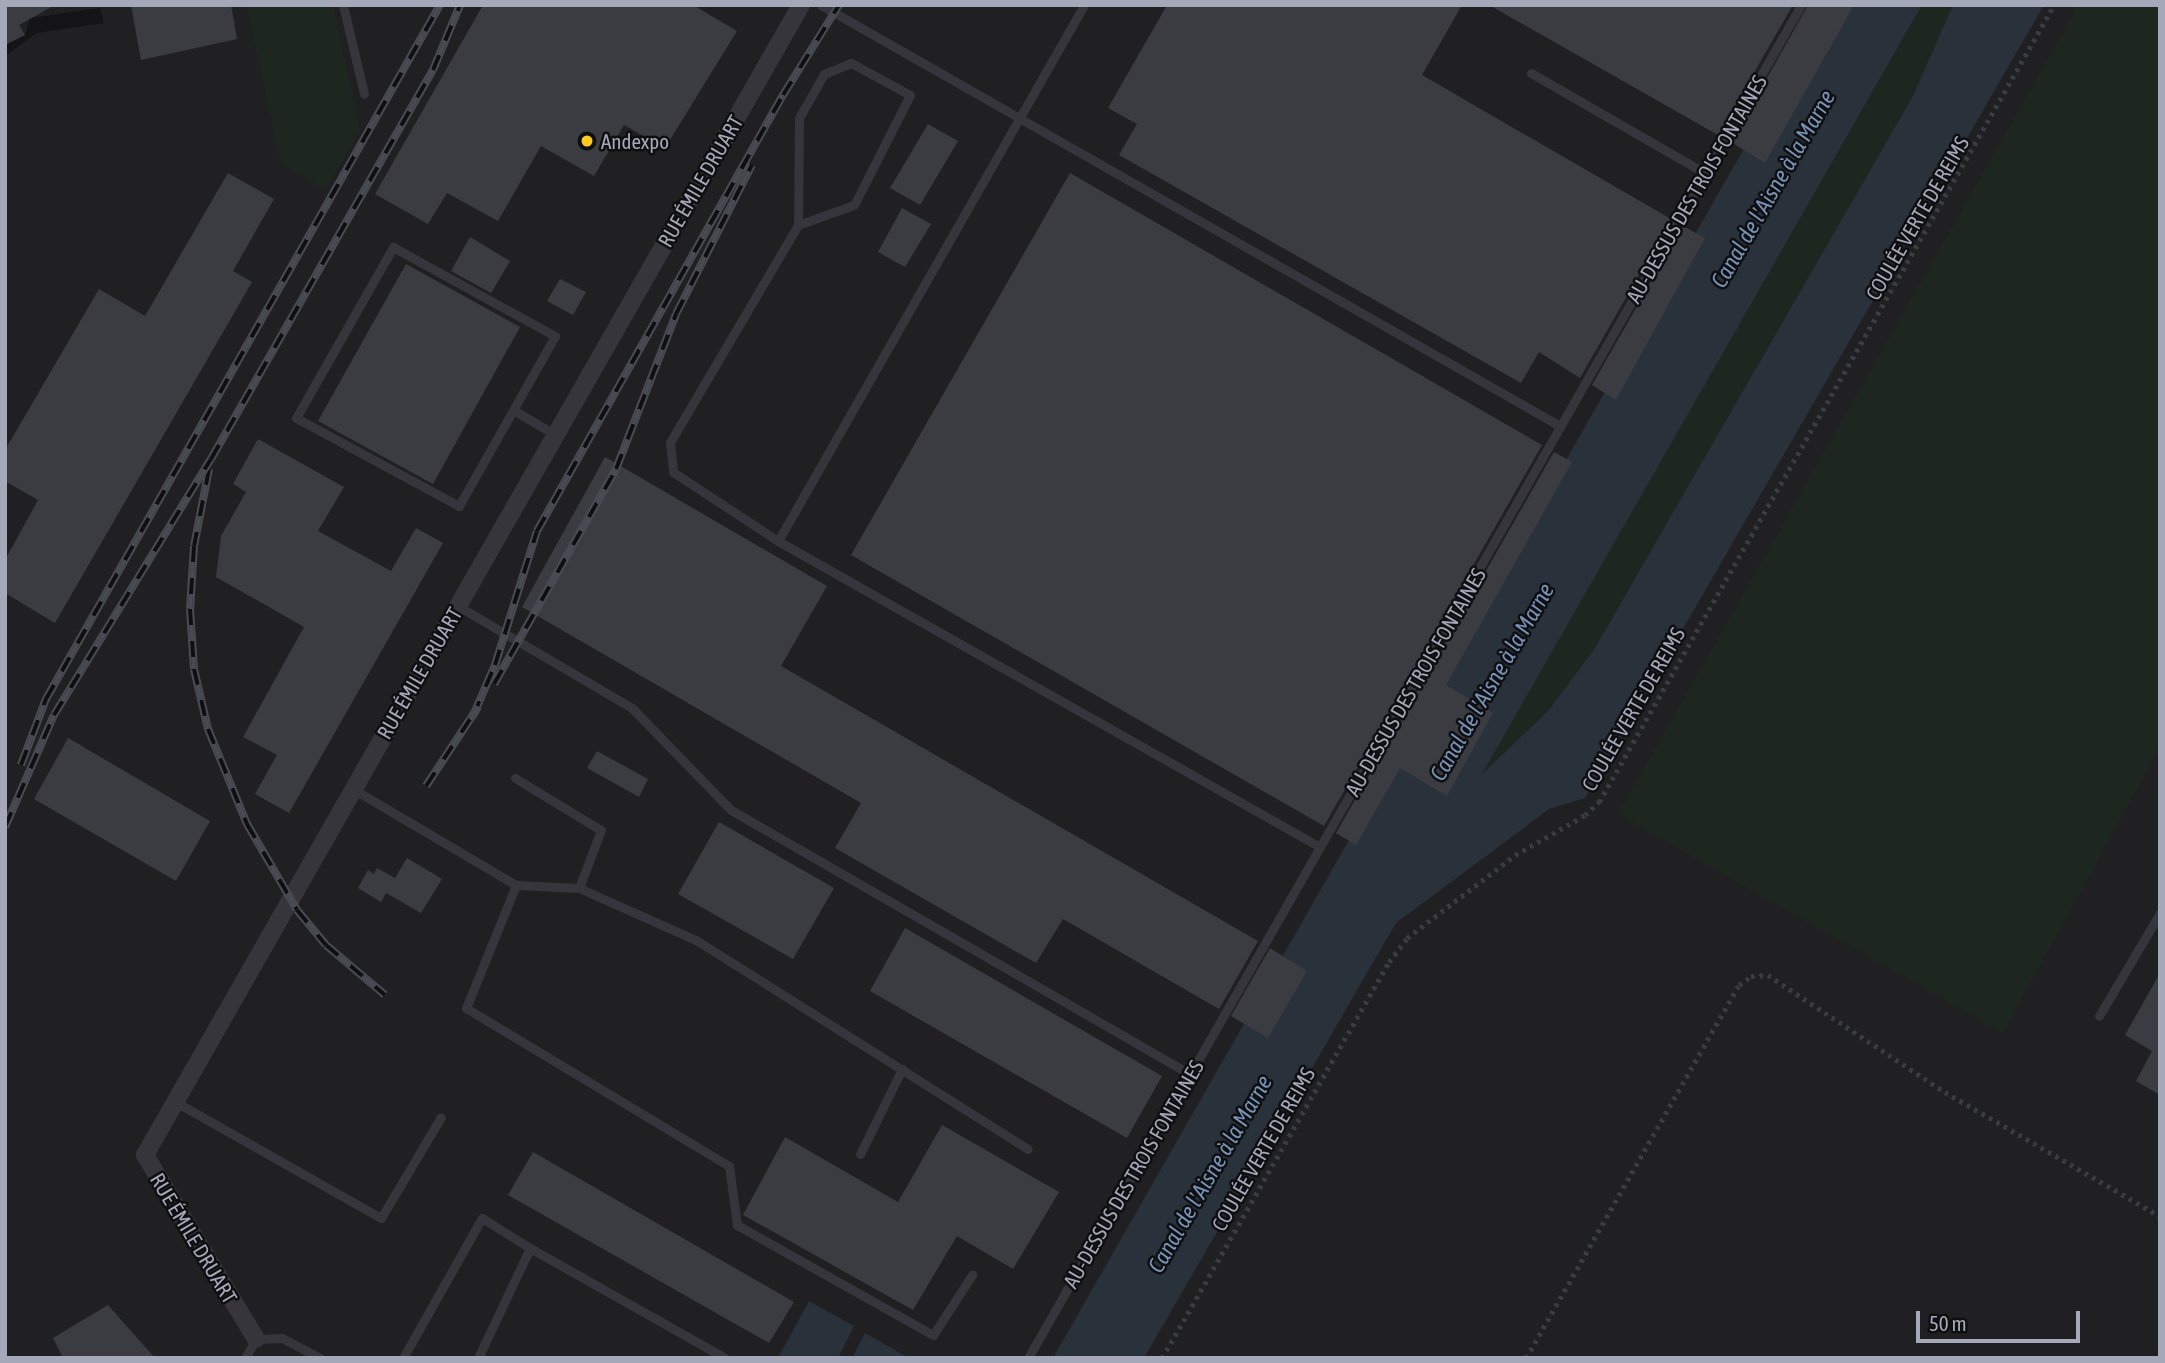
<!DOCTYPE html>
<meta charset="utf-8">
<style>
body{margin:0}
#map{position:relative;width:2165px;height:1363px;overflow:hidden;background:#141416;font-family:"Asap Condensed",sans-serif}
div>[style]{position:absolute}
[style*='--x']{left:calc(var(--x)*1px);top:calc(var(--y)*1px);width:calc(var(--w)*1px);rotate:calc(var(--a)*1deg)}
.built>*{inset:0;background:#202023}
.green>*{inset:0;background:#1e2620}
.water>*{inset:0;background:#29313b}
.building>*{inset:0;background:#3b3c41}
.path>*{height:4.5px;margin-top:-2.25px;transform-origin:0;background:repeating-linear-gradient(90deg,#3a3c43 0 3.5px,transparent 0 8.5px)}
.service>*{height:9px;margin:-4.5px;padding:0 4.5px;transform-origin:4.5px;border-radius:4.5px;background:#35353b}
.minor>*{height:18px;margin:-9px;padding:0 9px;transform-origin:9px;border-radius:9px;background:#35353b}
.rail>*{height:8px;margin-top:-4px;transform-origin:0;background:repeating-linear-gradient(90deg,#0f0f11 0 16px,#494b53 0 32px);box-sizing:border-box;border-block:2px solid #494b53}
.dots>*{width:19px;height:19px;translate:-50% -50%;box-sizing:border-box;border:4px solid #0f0f11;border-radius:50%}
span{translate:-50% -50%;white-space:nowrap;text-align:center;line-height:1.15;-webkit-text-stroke:5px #0f0f11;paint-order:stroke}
.poi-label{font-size:21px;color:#a4a8b8}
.left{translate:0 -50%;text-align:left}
.street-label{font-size:21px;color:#a4a8b8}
.water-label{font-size:23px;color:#7793b7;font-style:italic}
.frame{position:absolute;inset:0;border:7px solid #a4a8b8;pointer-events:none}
.scale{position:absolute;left:1916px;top:1311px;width:164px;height:32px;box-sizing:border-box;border:4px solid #a4a8b8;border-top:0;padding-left:9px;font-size:21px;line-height:24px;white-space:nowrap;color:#a4a8b8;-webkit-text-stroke:5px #0f0f11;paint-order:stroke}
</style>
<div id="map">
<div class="built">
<div style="clip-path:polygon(5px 5px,2160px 5px,2160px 1358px,5px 1358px,5px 56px,37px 33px,104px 23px,100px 8px,30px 18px,25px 35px,5px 45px)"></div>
</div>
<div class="green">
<div style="clip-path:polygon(247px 5px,333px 5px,360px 131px,325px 190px,280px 162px)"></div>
<div style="clip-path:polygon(1922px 5px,1953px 5px,1913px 96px,1595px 648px,1549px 710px,1481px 775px)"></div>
<div style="clip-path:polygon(2075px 5px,2160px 5px,2160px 747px,2003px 1033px,1618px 814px,2074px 13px)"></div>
</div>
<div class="water">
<div style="clip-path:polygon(1826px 5px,1922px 5px,1482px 774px,1549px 710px,1595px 648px,1913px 96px,1953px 5px,2044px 5px,1585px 798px,1549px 809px,1396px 923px,1144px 1358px,1053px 1358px)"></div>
<div style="clip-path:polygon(809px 1301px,854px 1326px,838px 1358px,778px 1358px)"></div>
<div style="clip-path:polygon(865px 1333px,909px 1358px,852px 1358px)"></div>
</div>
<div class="building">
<div style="clip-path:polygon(5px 5px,55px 5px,19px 25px,25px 35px,5px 45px)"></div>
<div style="clip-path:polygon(131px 5px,231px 5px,237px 39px,141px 60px)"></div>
<div style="clip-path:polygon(483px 5px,693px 5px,737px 31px,665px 148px,624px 125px,594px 176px,541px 146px,498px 221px,447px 193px,428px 224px,375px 194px)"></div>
<div style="clip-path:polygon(1167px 5px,1462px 5px,1422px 75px,1671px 219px,1580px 378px,1539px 352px,1521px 383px,1119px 155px,1137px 124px,1108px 108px)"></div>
<div style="clip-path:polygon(1489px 5px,1793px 5px,1718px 135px)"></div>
<div style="clip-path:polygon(1808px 5px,1854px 5px,1765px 163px,1731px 142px)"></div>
<div style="clip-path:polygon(928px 124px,958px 141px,920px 205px,890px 188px)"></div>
<div style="clip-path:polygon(228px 173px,274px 199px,233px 271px,252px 282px,55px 623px,5px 593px,5px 560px,38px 500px,5px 481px,5px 450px,99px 289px,145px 316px)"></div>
<div style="clip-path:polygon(1070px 173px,1542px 445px,1324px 826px,851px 555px)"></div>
<div style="clip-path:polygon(902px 208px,931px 224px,905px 267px,878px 252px)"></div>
<div style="clip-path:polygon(1683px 226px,1705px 238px,1616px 400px,1592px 385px)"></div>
<div style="clip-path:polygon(470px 237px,510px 261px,491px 293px,451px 271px)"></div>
<div style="clip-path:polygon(406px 264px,520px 327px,433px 484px,318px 421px)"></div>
<div style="clip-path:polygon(560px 279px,586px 292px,573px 315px,547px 301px)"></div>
<div style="clip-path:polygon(258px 439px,344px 487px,318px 531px,391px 571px,416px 528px,443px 543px,289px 813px,255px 794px,277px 755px,243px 737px,304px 627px,216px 577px,221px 536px,246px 492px,233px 484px)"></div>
<div style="clip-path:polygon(1554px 452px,1572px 462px,1446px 685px,1493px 713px,1447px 796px,1400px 768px,1356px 845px,1336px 833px)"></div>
<div style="clip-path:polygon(605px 457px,827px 586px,781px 666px,1258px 941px,1219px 1009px,1063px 919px,1036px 963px,835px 848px,861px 803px,522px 607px)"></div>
<div style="clip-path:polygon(68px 738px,210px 821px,176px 881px,34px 799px)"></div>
<div style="clip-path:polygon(597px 751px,648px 779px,639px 797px,587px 768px)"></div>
<div style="clip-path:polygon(719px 822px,834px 888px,793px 959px,678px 894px)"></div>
<div style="clip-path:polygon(407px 858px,442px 879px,421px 913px,386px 893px,381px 902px,358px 888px,368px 870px,374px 874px,377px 868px,395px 878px)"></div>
<div style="clip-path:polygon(905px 928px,1162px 1076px,1127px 1138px,870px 991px)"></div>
<div style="clip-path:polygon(1270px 948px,1307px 971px,1268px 1038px,1231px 1016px)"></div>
<div style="clip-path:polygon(2160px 973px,2160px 1095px,2136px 1081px,2152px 1051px,2125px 1035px)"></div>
<div style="clip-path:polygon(942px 1125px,1059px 1192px,1013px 1269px,957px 1236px,913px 1310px,743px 1215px,785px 1137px,898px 1202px)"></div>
<div style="clip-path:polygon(533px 1152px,794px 1302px,769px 1343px,508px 1195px)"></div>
<div style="clip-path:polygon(108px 1305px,155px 1358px,63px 1358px,53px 1338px)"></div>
</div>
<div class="path">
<div style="--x:1162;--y:1358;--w:456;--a:-60.2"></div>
<div style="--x:1389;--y:962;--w:30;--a:-53"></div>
<div style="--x:1407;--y:938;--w:136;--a:-37.5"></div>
<div style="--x:1515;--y:855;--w:81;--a:-29.7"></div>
<div style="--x:1585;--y:815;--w:19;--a:-43"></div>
<div style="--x:1599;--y:802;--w:918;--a:-60.28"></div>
<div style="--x:1526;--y:1358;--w:430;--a:-60.3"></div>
<div style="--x:1739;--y:985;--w:15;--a:-37"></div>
<div style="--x:1751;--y:976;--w:17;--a:-3"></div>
<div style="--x:1768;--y:975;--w:212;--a:33.5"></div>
<div style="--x:1945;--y:1092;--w:248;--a:30"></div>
</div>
<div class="service">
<div style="--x:343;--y:5;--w:91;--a:76.7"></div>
<div style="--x:821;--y:5;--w:851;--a:29.67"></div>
<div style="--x:1531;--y:73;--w:201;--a:29.9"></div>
<div style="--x:798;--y:225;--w:59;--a:-19.7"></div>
<div style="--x:854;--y:205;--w:123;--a:-63"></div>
<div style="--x:910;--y:95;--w:67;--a:-151.5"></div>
<div style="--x:851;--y:63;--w:29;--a:158"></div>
<div style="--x:824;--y:74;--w:51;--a:119.6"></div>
<div style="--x:799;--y:118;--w:107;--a:90.5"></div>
<div style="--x:798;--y:225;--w:252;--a:120.5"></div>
<div style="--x:670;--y:442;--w:30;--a:84"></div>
<div style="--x:673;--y:472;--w:126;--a:33.3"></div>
<div style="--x:778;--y:541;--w:622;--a:29.45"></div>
<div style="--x:393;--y:247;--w:185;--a:28.8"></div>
<div style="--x:555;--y:336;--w:195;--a:119.5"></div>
<div style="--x:459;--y:506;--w:185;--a:-151.6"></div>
<div style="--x:296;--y:418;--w:197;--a:-60.4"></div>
<div style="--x:515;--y:411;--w:45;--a:30.5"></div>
<div style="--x:778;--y:541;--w:617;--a:-60.28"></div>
<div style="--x:458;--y:606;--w:202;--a:30.4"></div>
<div style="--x:632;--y:708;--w:142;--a:45.9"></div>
<div style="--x:731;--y:810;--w:530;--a:29.91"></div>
<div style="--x:515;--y:778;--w:100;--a:31.2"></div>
<div style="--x:601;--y:830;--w:62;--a:110.8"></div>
<div style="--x:353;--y:789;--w:189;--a:30.5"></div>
<div style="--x:516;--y:885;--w:133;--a:112.1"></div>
<div style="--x:466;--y:1008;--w:307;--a:31"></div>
<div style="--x:729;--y:1166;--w:60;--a:82.3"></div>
<div style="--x:737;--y:1225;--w:225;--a:29.3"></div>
<div style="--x:933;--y:1335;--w:72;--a:-57"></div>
<div style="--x:516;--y:885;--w:63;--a:2.7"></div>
<div style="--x:579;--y:888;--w:128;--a:24"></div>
<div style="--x:696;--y:940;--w:392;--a:32.2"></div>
<div style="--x:2099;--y:1016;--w:120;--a:-59.4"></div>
<div style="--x:174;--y:1101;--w:238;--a:29.5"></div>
<div style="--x:381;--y:1218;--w:117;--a:-59.3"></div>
<div style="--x:860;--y:1154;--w:95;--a:-63.7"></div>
<div style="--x:245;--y:1358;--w:22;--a:-60"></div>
<div style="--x:256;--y:1339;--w:26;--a:-2"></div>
<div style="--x:282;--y:1338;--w:43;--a:27.8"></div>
<div style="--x:403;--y:1358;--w:161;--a:-60.6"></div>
<div style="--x:482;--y:1218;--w:57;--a:32"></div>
<div style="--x:478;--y:1358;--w:122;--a:-64.7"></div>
<div style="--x:530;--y:1248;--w:224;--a:29.4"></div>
<div style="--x:1028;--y:1358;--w:1558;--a:-60.26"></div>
</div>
<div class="minor">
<div style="--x:256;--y:1339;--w:215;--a:-121.1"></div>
<div style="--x:145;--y:1155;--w:1324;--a:-60.3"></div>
</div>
<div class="rail">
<div style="--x:209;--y:469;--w:78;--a:101"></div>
<div style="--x:194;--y:546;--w:63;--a:93.6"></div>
<div style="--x:190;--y:609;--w:60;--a:86.2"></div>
<div style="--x:194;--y:669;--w:62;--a:76.9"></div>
<div style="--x:208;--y:729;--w:103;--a:67.7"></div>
<div style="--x:247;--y:824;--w:99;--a:59.8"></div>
<div style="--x:297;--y:910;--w:45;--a:50.4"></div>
<div style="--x:326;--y:945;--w:77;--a:40.3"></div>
<div style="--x:494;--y:684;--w:247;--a:-60.4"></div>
<div style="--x:616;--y:469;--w:166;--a:-68.8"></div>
<div style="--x:676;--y:314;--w:167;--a:-63"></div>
<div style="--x:473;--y:716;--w:56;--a:-66.7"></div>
<div style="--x:495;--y:665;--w:140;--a:-72.6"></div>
<div style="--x:537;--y:531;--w:501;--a:-60.57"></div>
<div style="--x:783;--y:95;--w:106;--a:-58.1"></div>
<div style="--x:21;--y:765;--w:71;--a:-69.3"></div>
<div style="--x:46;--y:699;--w:798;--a:-60.42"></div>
<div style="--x:426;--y:786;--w:95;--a:-56.6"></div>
<div style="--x:5;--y:827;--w:122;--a:-66.4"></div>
<div style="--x:54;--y:715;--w:300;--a:-58.5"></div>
<div style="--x:211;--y:459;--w:448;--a:-60.3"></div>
<div style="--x:433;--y:70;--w:70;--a:-67.4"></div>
</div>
<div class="dots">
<div style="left:587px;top:141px;background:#ffcb23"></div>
</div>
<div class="poi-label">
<span class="left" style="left:601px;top:141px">Andexpo</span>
</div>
<div class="street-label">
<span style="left:700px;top:181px;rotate:-60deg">RUE ÉMILE DRUART</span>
<span style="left:1696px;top:189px;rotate:-60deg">AU-DESSUS DES TROIS FONTAINES</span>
<span style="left:1917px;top:218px;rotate:-60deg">COULÉE VERTE DE REIMS</span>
<span style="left:419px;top:673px;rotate:-60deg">RUE ÉMILE DRUART</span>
<span style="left:1415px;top:682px;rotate:-60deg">AU-DESSUS DES TROIS FONTAINES</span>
<span style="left:1633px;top:709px;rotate:-60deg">COULÉE VERTE DE REIMS</span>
<span style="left:1263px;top:1149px;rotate:-60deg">COULÉE VERTE DE REIMS</span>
<span style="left:1133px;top:1174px;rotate:-60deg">AU-DESSUS DES TROIS FONTAINES</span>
<span style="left:194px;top:1238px;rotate:59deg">RUE ÉMILE DRUART</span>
</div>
<div class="water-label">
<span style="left:1773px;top:189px;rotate:-60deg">Canal de l'Aisne à la Marne</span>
<span style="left:1492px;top:682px;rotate:-60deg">Canal de l'Aisne à la Marne</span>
<span style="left:1210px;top:1174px;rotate:-60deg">Canal de l'Aisne à la Marne</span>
</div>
<div class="frame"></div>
<div class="scale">50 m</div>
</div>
